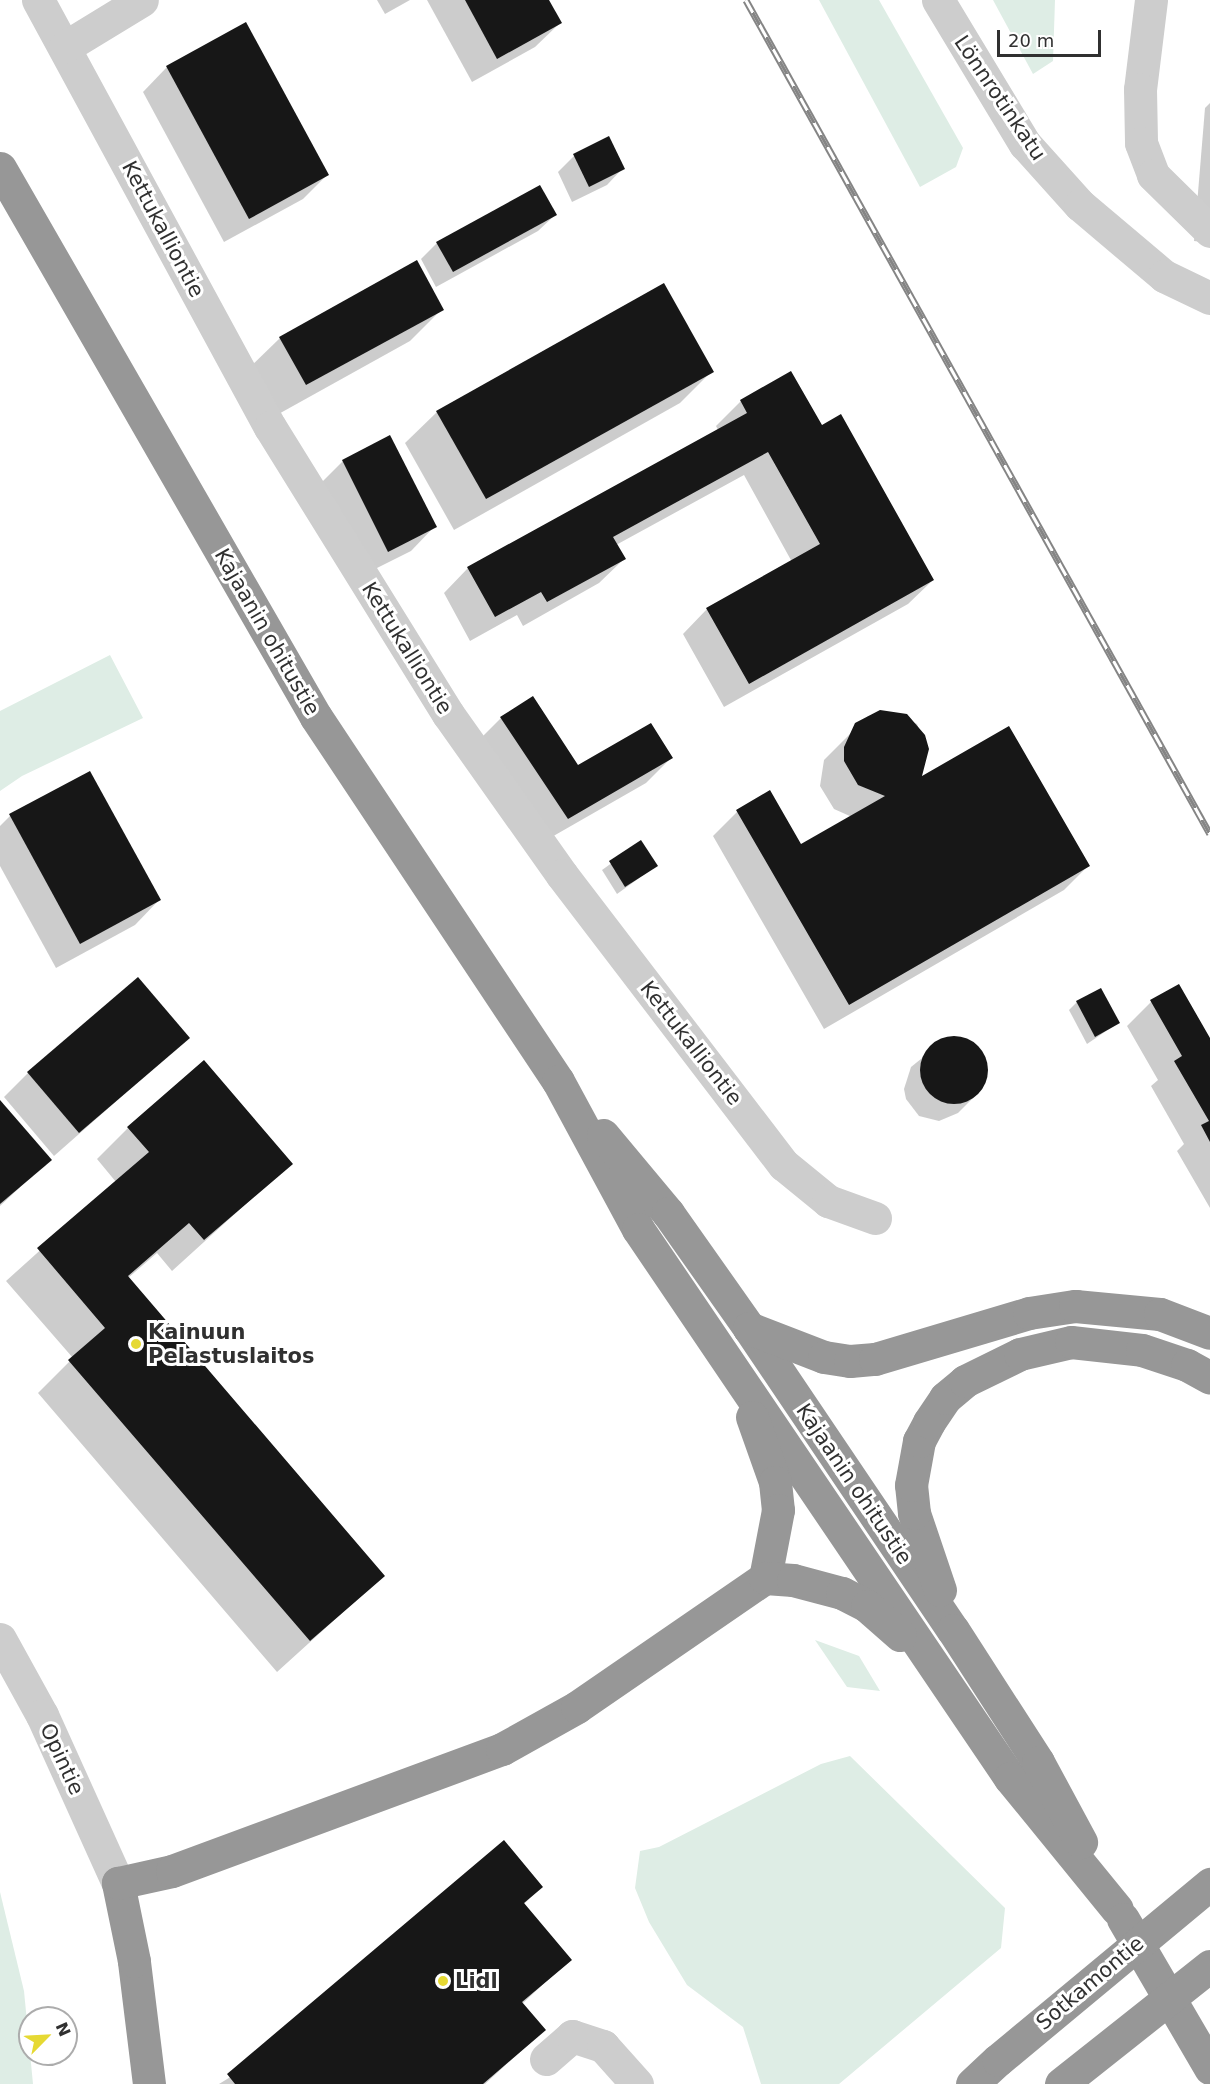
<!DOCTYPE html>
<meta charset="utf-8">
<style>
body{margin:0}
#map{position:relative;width:1210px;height:2084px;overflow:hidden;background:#fff;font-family:"DejaVu Sans",sans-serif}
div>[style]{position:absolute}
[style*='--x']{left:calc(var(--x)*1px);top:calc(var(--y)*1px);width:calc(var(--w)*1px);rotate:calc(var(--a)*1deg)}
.green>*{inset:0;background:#deede5}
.shadow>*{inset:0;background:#0003}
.building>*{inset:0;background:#171717}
.round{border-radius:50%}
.minor>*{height:33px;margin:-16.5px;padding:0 16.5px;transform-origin:16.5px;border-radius:16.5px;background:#cdcdcd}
.highway>*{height:33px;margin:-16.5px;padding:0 16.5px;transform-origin:16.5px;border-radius:16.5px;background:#979797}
.rail>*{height:7px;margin-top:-3.5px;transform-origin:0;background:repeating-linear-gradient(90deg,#fff 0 14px,#858585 0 28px);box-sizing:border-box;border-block:2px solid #858585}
.highway-bridge>*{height:33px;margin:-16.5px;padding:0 16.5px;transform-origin:16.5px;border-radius:16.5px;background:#979797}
.dots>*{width:16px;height:16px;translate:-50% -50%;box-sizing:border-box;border:3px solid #fff;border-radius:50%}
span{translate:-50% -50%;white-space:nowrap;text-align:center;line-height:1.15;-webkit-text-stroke:6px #fff;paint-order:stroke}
.street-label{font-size:21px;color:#303030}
.poi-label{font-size:21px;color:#303030;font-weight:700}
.left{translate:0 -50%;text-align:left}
.north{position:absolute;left:18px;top:2006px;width:60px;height:60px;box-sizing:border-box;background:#fff;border:2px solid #acacac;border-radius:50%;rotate:66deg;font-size:16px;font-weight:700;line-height:24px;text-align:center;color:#303030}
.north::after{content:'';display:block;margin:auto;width:21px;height:27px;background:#e6d933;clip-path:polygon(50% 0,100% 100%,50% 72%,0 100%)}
.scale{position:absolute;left:997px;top:30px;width:104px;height:27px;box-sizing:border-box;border:3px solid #303030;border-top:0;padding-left:8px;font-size:18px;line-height:21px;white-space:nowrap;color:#303030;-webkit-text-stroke:4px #fff;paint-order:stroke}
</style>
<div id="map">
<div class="green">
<div style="clip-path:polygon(819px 0,879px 0,963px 148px,956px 167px,920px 187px)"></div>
<div style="clip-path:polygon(993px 0,1055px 0,1053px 61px,1033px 74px)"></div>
<div style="clip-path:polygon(110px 655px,143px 718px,22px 776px,0 791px,0 711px)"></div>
<div style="clip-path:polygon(815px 1640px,859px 1656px,880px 1691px,847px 1687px)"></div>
<div style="clip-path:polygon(850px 1756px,1005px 1908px,1001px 1948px,839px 2084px,761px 2084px,743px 2027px,687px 1985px,649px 1922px,635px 1888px,640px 1851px,659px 1847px,821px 1764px)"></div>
<div style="clip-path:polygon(0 1892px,24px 1991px,33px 2084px,0 2084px)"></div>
</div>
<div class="shadow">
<div style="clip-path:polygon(377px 0,410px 0,385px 14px)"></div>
<div style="clip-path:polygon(427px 0,547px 0,560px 23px,535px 47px,472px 82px)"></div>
<div style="clip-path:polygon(167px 67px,327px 175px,303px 199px,224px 242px,143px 92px)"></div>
<div style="clip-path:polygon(1210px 103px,1210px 243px,1194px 241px,1205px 108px)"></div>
<div style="clip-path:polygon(574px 156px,623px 168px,607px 185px,572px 202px,558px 172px)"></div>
<div style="clip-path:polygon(555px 215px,538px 231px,436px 287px,421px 259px,437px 243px)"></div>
<div style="clip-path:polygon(442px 309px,410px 341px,275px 416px,248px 369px,280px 338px)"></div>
<div style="clip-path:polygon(712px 371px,680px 403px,454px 530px,405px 443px,437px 412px)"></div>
<div style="clip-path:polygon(791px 373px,821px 427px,933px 580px,908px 604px,724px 707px,683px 634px,707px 609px,792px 562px,744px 475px,616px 545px,624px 559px,599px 583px,523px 626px,517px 615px,470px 641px,444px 593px,468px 568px,718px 430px,716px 426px,741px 401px)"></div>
<div style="clip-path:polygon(389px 437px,435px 526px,411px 551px,363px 575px,318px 486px,343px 461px)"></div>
<div style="clip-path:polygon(893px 712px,917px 724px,927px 749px,920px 780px,1088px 866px,1064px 890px,824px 1029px,713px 836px,737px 812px,801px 846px,852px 817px,834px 809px,820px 786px,824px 760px,868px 716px)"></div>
<div style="clip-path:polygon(501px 718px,577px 767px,671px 758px,646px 783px,543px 842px,477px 742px)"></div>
<div style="clip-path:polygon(10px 816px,159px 900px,135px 925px,56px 968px,0 866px,0 826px)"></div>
<div style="clip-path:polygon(641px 842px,656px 866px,617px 894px,602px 870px)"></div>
<div style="clip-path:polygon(1178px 986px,1210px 1041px,1210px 1208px,1177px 1151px,1184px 1144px,1151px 1086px,1158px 1080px,1127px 1026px,1151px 1002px)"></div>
<div style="clip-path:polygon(1077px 1002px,1118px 1023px,1087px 1044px,1069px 1010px)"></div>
<div style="clip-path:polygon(188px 1038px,54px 1156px,4px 1097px,28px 1073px)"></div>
<div style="clip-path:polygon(947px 1038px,970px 1041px,978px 1048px,987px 1068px,982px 1088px,975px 1096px,958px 1113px,939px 1121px,919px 1116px,906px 1099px,904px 1089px,911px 1067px)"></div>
<div style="clip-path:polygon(0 1102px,50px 1159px,0 1206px)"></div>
<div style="clip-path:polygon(128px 1128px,291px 1163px,172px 1271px,157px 1253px,128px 1278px,383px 1576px,277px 1672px,38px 1393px,73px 1358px,6px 1281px,116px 1182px,97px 1159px)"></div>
<div style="clip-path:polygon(541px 1887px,524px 1904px,570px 1959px,522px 2004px,544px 2030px,485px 2084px,219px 2084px)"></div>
</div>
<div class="building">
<div style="clip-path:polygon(465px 0,549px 0,562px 23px,497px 59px)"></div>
<div style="clip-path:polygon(246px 22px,329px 175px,249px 219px,166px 66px)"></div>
<div style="clip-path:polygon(609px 136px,625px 169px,589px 187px,573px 154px)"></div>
<div style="clip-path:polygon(540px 185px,557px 215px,453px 272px,436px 242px)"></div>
<div style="clip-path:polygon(417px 260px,444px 310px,306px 385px,279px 337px)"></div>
<div style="clip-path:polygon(664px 283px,714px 372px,486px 499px,436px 411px)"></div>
<div style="clip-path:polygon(791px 371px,822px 425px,841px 414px,934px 580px,749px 684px,706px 608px,820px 544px,768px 452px,613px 537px,626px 559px,547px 602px,541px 592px,495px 617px,467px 567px,747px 413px,740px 400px)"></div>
<div style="clip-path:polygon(390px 435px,437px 527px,388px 552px,342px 460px)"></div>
<div style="clip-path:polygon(533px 696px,578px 765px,651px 723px,673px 758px,568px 819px,500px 717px)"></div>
<div style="clip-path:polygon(880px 710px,907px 714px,925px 735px,929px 749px,922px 776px,1009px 726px,1090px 866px,849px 1005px,736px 810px,770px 790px,801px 844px,885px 796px,858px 785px,844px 761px,844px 747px,855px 723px)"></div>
<div style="clip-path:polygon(90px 771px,161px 900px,80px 944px,9px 814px)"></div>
<div style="clip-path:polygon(641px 840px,658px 866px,625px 887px,609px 861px)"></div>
<div style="clip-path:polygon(138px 977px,190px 1038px,79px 1133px,27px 1072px)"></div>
<div style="clip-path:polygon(1179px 984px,1210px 1038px,1210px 1142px,1201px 1125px,1209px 1121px,1174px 1061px,1182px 1056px,1150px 1000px)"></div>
<div style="clip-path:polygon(1101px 988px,1120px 1023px,1095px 1037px,1076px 1001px)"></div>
<div class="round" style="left:920px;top:1036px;width:68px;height:68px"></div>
<div style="clip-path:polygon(204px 1060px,293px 1164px,204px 1240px,189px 1223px,128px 1276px,385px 1576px,310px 1641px,68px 1360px,105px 1328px,37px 1248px,149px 1152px,127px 1127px)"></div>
<div style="clip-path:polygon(0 1100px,52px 1160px,0 1204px)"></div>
<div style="clip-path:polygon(504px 1840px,543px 1887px,524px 1903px,572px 1960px,522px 2002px,546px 2030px,483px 2084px,235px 2084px,227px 2074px)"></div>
</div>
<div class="minor">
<div style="--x:38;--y:0;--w:486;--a:61.5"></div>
<div style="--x:270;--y:427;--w:338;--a:58.2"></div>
<div style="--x:448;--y:714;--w:197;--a:54.7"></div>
<div style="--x:562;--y:875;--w:365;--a:52.6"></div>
<div style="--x:784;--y:1165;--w:57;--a:39.3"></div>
<div style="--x:828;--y:1201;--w:50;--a:19.9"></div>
<div style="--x:938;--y:0;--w:168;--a:58.9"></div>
<div style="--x:1025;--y:144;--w:82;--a:48"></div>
<div style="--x:1080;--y:205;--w:110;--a:40.2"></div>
<div style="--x:1164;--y:276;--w:51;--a:25.6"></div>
<div style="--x:1151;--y:0;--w:90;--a:97"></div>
<div style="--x:1140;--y:89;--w:54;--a:88.9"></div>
<div style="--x:1141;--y:143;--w:34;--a:69"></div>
<div style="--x:1153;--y:175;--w:80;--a:44.5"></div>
<div style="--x:65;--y:47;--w:90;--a:-31.4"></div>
<div style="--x:0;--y:1639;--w:87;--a:61.1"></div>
<div style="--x:42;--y:1715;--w:184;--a:65.7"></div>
<div style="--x:546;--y:2059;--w:35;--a:-41"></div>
<div style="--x:572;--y:2036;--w:33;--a:18"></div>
<div style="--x:603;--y:2046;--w:51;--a:48.2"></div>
</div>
<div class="highway">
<div style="--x:0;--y:168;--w:633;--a:60.08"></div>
<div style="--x:316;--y:717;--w:437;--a:56.4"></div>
<div style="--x:558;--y:1081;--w:168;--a:61.6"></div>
<div style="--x:638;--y:1229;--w:663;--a:55.88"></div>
<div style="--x:1010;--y:1778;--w:169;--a:50.8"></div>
<div style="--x:603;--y:1135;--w:102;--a:50.2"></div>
<div style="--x:668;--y:1213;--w:141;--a:54.8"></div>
<div style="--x:749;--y:1328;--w:364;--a:56"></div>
<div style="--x:953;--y:1630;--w:157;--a:57.2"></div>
<div style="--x:1038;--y:1762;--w:91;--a:61.7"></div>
<div style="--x:749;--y:1328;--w:80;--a:21.1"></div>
<div style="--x:824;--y:1357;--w:26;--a:9"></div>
<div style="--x:850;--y:1361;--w:25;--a:-5"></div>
<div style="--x:875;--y:1359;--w:161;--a:-16.6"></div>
<div style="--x:1029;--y:1313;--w:47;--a:-8.7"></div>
<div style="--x:1075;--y:1306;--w:85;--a:5.4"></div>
<div style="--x:1160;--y:1314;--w:53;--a:20.8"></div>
<div style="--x:752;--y:1417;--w:69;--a:70.5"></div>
<div style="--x:775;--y:1482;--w:28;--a:84"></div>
<div style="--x:778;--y:1510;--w:69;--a:100.8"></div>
<div style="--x:940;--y:1590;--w:81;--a:-108.7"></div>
<div style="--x:914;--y:1513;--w:28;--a:-96"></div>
<div style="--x:911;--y:1485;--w:45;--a:-79.7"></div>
<div style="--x:919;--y:1441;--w:21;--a:-62"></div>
<div style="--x:929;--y:1422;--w:29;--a:-56"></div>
<div style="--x:945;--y:1398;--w:26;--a:-40"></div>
<div style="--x:965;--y:1381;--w:61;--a:-26.1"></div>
<div style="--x:1020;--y:1354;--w:52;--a:-13.2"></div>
<div style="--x:1071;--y:1342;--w:71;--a:6.4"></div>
<div style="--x:1142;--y:1350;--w:47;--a:18.4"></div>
<div style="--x:1187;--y:1365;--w:26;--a:29"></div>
<div style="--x:1123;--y:1919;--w:173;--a:59.7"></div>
<div style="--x:149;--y:2084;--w:124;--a:-97"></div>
<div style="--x:134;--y:1961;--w:80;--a:-101.6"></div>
<div style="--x:118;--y:1883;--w:55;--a:-12.5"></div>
<div style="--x:172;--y:1871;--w:352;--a:-20.3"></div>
<div style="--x:502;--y:1749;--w:86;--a:-29.2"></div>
<div style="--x:577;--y:1707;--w:228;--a:-34.5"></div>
<div style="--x:765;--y:1578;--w:28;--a:4"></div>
<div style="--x:793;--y:1580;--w:51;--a:14.9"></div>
<div style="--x:842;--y:1593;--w:28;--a:27"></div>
<div style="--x:867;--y:1606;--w:44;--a:41.3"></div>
<div style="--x:972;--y:2084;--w:35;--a:-43"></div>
</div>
<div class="rail">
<div style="--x:746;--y:0;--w:954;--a:60.91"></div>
</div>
<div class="highway-bridge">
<div style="--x:998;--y:2060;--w:276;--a:-39.7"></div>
<div style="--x:1061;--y:2084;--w:190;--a:-38.4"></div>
</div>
<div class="dots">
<div style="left:136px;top:1344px;background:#e6d933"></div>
<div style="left:443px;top:1981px;background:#e6d933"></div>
</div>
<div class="street-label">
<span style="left:1000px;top:98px;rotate:56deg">Lönnrotinkatu</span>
<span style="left:163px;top:229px;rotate:62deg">Kettukalliontie</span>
<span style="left:267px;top:632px;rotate:60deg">Kajaanin ohitustie</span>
<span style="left:407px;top:648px;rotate:58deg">Kettukalliontie</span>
<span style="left:691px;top:1043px;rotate:52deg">Kettukalliontie</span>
<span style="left:854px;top:1484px;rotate:56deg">Kajaanin ohitustie</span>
<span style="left:62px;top:1759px;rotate:65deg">Opintie</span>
<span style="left:1090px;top:1983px;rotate:-40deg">Sotkamontie</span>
</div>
<div class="poi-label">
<span class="left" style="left:148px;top:1344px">Kainuun<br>Pelastuslaitos</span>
<span class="left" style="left:455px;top:1981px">Lidl</span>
</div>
<div class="north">N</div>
<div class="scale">20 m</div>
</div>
